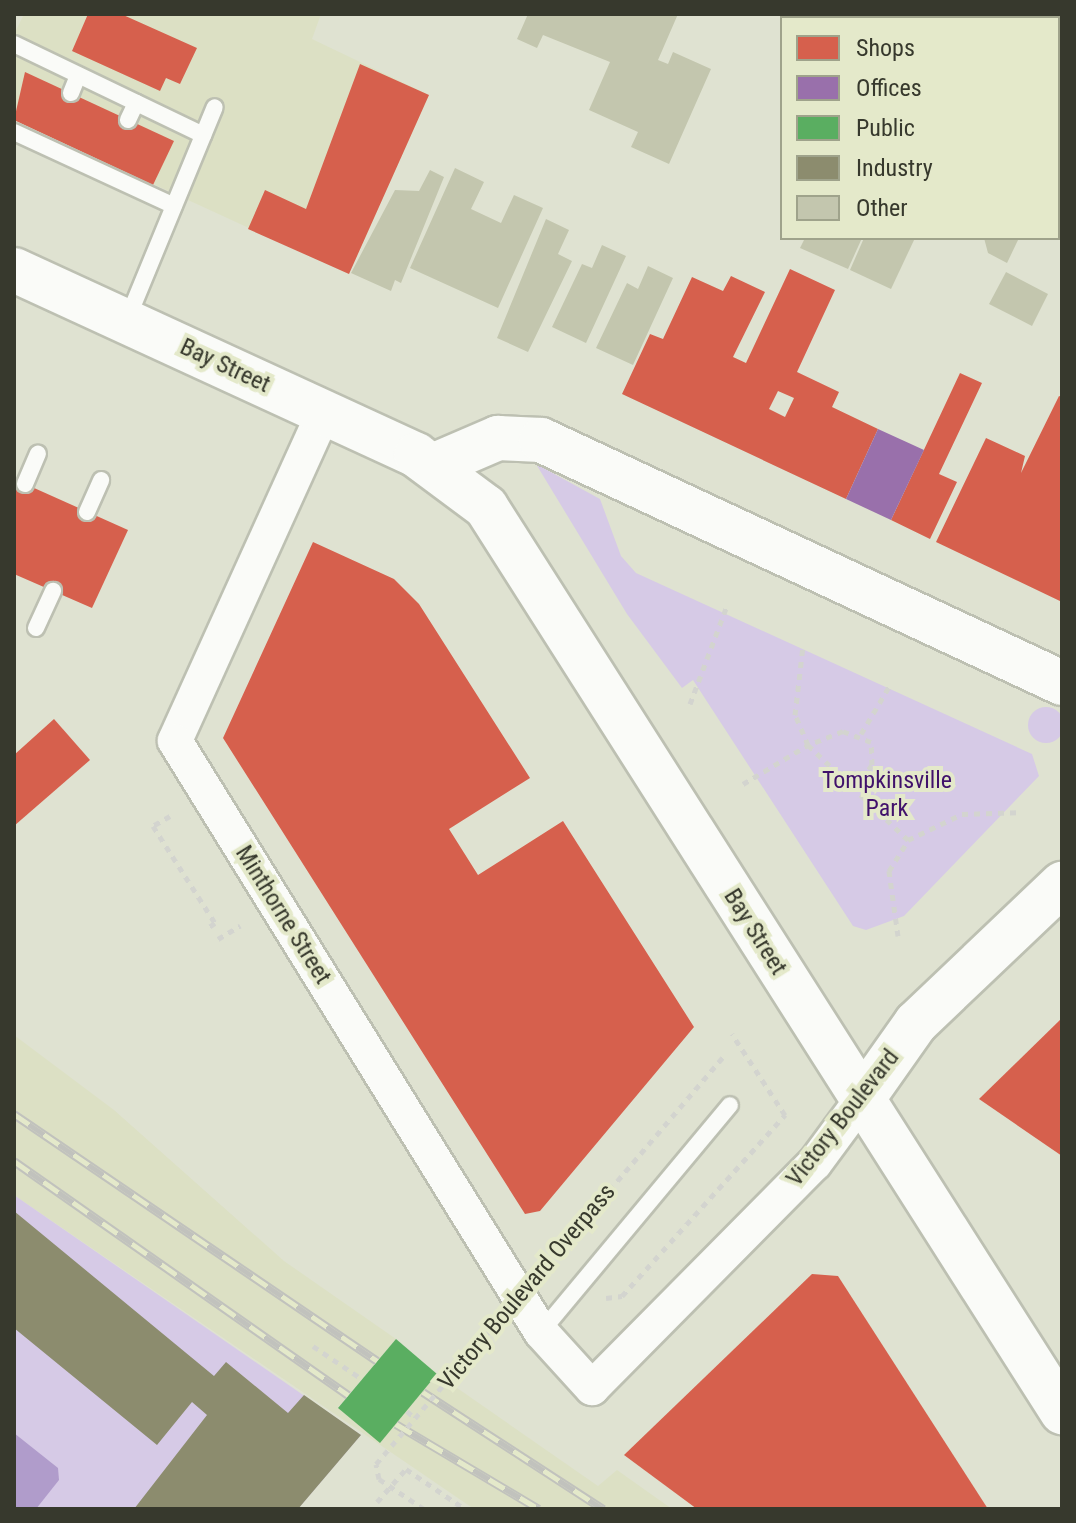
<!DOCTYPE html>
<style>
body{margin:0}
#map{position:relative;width:1076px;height:1523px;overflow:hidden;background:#dfe2d1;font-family:"Roboto Condensed",sans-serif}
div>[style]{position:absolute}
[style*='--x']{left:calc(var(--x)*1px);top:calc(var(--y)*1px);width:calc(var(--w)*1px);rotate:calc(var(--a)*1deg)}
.built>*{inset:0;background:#dce0c4}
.green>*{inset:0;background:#d6cae6}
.round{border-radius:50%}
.water>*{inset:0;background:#b09ccb}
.shops>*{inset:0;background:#d6604d}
.offices>*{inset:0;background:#9970ab}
.public>*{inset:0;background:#5aae61}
.industry>*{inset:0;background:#8c8c6e}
.building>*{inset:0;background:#c3c6ae}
.path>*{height:5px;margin-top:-2.5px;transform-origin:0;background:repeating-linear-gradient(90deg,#d3d4cf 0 6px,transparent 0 12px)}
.roads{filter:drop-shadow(2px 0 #bdc0b2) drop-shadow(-2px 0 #bdc0b2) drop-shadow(0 2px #bdc0b2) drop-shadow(0 -2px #bdc0b2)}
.service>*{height:16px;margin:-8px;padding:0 8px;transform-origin:8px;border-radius:8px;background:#fafbf8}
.minor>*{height:34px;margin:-17px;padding:0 17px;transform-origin:17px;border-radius:17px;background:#fafbf8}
.secondary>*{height:44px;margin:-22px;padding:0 22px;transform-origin:22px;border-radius:22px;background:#fafbf8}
.rail>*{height:9px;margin-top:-4.5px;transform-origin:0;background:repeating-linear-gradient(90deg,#e4e9ca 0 18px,#c1c2bd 0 36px);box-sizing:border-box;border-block:2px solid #c1c2bd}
.path-bridge>*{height:5px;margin-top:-2.5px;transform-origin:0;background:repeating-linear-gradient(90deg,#d3d4cf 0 6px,transparent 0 12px)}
span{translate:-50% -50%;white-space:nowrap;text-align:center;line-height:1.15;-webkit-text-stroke:8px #e4e9ca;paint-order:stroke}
.street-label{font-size:24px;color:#37392d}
.park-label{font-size:24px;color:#40116b}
.frame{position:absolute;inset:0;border:16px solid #37392d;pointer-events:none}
.legend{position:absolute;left:780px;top:16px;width:280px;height:224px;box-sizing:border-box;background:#e4e9ca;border:2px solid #9fa38b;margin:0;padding:10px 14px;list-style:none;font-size:24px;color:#37392d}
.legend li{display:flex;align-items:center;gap:16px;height:40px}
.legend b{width:40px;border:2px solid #9fa38b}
</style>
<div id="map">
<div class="built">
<div style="clip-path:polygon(24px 14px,321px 14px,312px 39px,429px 95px,349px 274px,14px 120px,14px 34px)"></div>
<div style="clip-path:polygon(14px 1035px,114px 1110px,284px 1261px,396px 1339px,338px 1407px,380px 1442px,437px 1374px,598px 1486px,617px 1470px,672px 1509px,474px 1509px,14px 1195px)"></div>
</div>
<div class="green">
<div style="clip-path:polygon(536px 464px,600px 499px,621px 556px,636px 573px,1032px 754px,1039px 776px,904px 916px,866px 930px,853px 926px,693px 680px,682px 688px,627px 614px)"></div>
<div class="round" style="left:1028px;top:707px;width:36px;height:36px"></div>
<div style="clip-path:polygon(14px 1195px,361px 1435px,298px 1509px,14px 1509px)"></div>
</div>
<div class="water">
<div style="clip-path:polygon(14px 1433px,58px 1468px,59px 1480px,36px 1509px,14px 1509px)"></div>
</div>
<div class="shops">
<div style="clip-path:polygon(88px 14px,121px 14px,197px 48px,180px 84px,166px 78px,160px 91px,72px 51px)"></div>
<div style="clip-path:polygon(360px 64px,429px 95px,349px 274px,248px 229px,265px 190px,306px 209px)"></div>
<div style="clip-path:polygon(25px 72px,174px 141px,153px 185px,14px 120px)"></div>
<div style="clip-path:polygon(evenodd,790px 269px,835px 290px,797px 372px,839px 392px,832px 407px,878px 429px,846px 499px,622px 394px,650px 334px,663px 339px,692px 277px,723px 291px,731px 276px,765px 292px,733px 357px,746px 363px,790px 269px,778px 391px,794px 398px,785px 417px,769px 409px,778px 391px)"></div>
<div style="clip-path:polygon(960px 373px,982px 383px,939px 474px,957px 482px,930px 539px,891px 520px)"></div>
<div style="clip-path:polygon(1059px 396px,1062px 397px,1062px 602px,936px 542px,986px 438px,1025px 456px,1021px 473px)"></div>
<div style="clip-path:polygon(14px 479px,128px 530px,92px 608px,14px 574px)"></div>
<div style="clip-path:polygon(313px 542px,394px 579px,419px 604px,530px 778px,449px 829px,478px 875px,563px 821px,694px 1027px,540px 1211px,525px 1214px,223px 738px)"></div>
<div style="clip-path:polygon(54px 719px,90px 760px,14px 826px,14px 755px)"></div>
<div style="clip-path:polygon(1062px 1018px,1062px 1156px,979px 1099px)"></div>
<div style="clip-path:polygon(812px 1274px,838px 1276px,988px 1509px,697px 1509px,624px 1455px)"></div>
</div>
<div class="offices">
<div style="clip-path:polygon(878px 429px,924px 450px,891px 520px,846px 499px)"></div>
</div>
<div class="public">
<div style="clip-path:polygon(396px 1339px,437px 1374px,380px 1443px,338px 1408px)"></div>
</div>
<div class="industry">
<div style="clip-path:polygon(14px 1211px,214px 1376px,226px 1362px,288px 1413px,304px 1395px,361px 1435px,298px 1509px,134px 1509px,207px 1415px,192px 1402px,157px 1445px,14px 1328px)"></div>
</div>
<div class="building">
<div style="clip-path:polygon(528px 14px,678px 14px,658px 60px,668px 64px,673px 52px,711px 69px,669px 164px,631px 147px,638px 132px,589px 110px,610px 62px,543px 35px,537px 48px,517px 39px)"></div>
<div style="clip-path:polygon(455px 168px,484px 182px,471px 209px,501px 223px,514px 195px,543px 208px,498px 308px,410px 268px)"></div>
<div style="clip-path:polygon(430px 170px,444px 177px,401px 283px,395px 280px,391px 291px,351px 273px,395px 190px,419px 191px)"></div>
<div style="clip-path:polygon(546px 219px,569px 230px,558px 254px,572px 261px,528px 352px,497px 338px)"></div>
<div style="clip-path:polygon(805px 238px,862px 238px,848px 269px,800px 248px)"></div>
<div style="clip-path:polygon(864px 238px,915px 238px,891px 289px,850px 270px)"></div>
<div style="clip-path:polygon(984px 238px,1019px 238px,1007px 263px,988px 253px)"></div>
<div style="clip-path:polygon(602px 245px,626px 256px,586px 343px,552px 327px,582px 264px,592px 268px)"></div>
<div style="clip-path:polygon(648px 266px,673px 278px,633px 365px,596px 348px,627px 283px,638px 289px)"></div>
<div style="clip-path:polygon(1006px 272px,1048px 294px,1032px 326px,989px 304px)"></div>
</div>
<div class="path">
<div style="--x:690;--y:704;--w:103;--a:-69.4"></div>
<div style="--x:861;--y:734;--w:57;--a:-59.4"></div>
<div style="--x:743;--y:784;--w:76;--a:-31"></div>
<div style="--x:808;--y:745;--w:33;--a:-113"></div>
<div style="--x:795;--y:715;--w:69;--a:-83.4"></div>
<div style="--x:855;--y:789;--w:29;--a:-55"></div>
<div style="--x:872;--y:765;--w:23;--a:-92"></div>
<div style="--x:871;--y:742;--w:30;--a:-159"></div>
<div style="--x:843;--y:731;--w:38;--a:158"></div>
<div style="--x:808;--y:745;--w:138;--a:43.5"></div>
<div style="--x:170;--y:816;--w:20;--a:150"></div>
<div style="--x:153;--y:826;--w:115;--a:57.4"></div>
<div style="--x:215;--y:923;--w:7;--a:146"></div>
<div style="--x:898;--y:936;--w:66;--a:-97.9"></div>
<div style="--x:889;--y:871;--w:36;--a:-58"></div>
<div style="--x:908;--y:840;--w:60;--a:-25.7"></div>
<div style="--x:962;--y:814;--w:59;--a:-1.9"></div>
<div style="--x:218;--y:939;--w:26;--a:-31"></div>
<div style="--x:606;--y:1298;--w:16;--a:-7"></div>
<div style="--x:622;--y:1296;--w:244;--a:-48"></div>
<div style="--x:785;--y:1115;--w:97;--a:-123.2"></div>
<div style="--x:313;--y:1346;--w:59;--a:34"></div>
<div style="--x:407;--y:1411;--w:12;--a:42"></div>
<div style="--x:377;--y:1502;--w:44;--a:-48.7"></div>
<div style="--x:406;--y:1469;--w:71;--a:34.1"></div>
</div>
<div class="roads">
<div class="service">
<div style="--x:14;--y:44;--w:210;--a:25.7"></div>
<div style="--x:71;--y:93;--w:18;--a:-68"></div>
<div style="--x:128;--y:120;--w:19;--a:-65"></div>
<div style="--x:14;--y:132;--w:176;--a:24.8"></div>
<div style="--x:127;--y:320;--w:230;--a:-67.6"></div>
<div style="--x:25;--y:484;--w:33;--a:-67"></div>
<div style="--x:87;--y:512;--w:35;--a:-66"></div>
<div style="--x:36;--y:628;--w:41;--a:-65.3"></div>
<div style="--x:541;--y:1332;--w:295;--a:-50.2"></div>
</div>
<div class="minor">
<div style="--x:324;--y:412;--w:361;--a:114.4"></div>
<div style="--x:175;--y:741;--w:695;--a:58.23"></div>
<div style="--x:541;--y:1332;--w:76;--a:47.7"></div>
<div style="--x:592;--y:1388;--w:317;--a:-45.3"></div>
<div style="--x:815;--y:1163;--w:81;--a:-53.6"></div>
</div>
<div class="secondary">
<div style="--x:902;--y:14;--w:9;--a:27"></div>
<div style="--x:1058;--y:87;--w:4;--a:27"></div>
<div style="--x:14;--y:270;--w:443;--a:24.7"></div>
<div style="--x:416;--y:455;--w:87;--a:36.6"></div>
<div style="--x:486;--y:507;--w:1073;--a:57.52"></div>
<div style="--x:435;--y:465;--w:69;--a:-23.2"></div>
<div style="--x:498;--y:438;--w:43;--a:2.7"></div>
<div style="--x:541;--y:440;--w:575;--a:25"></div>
<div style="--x:863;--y:1098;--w:92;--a:-54.8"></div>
<div style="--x:916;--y:1023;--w:202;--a:-43.6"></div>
</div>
</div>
<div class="rail">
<div style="--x:14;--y:1114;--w:439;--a:34.2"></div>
<div style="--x:14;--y:1161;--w:408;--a:35"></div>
<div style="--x:423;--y:1392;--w:215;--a:33"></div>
<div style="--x:396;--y:1424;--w:166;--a:30.7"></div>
</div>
<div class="path-bridge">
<div style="--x:424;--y:1509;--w:54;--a:-146.3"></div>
<div style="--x:379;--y:1479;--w:15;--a:-101"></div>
<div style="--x:376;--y:1464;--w:535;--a:-49.55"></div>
</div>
<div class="street-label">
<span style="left:225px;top:366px;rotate:25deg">Bay Street</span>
<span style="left:283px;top:915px;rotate:58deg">Minthorne Street</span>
<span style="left:755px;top:932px;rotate:58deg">Bay Street</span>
<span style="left:843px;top:1118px;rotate:-52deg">Victory Boulevard</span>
<span style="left:527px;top:1287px;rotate:-50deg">Victory Boulevard Overpass</span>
</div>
<div class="park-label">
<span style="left:887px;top:795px">Tompkinsville<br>Park</span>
</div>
<div class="frame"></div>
<ul class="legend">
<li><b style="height:22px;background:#d6604d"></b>Shops</li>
<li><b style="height:22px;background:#9970ab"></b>Offices</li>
<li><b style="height:22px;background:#5aae61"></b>Public</li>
<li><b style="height:22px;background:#8c8c6e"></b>Industry</li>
<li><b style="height:22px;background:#c3c6ae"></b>Other</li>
</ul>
</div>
